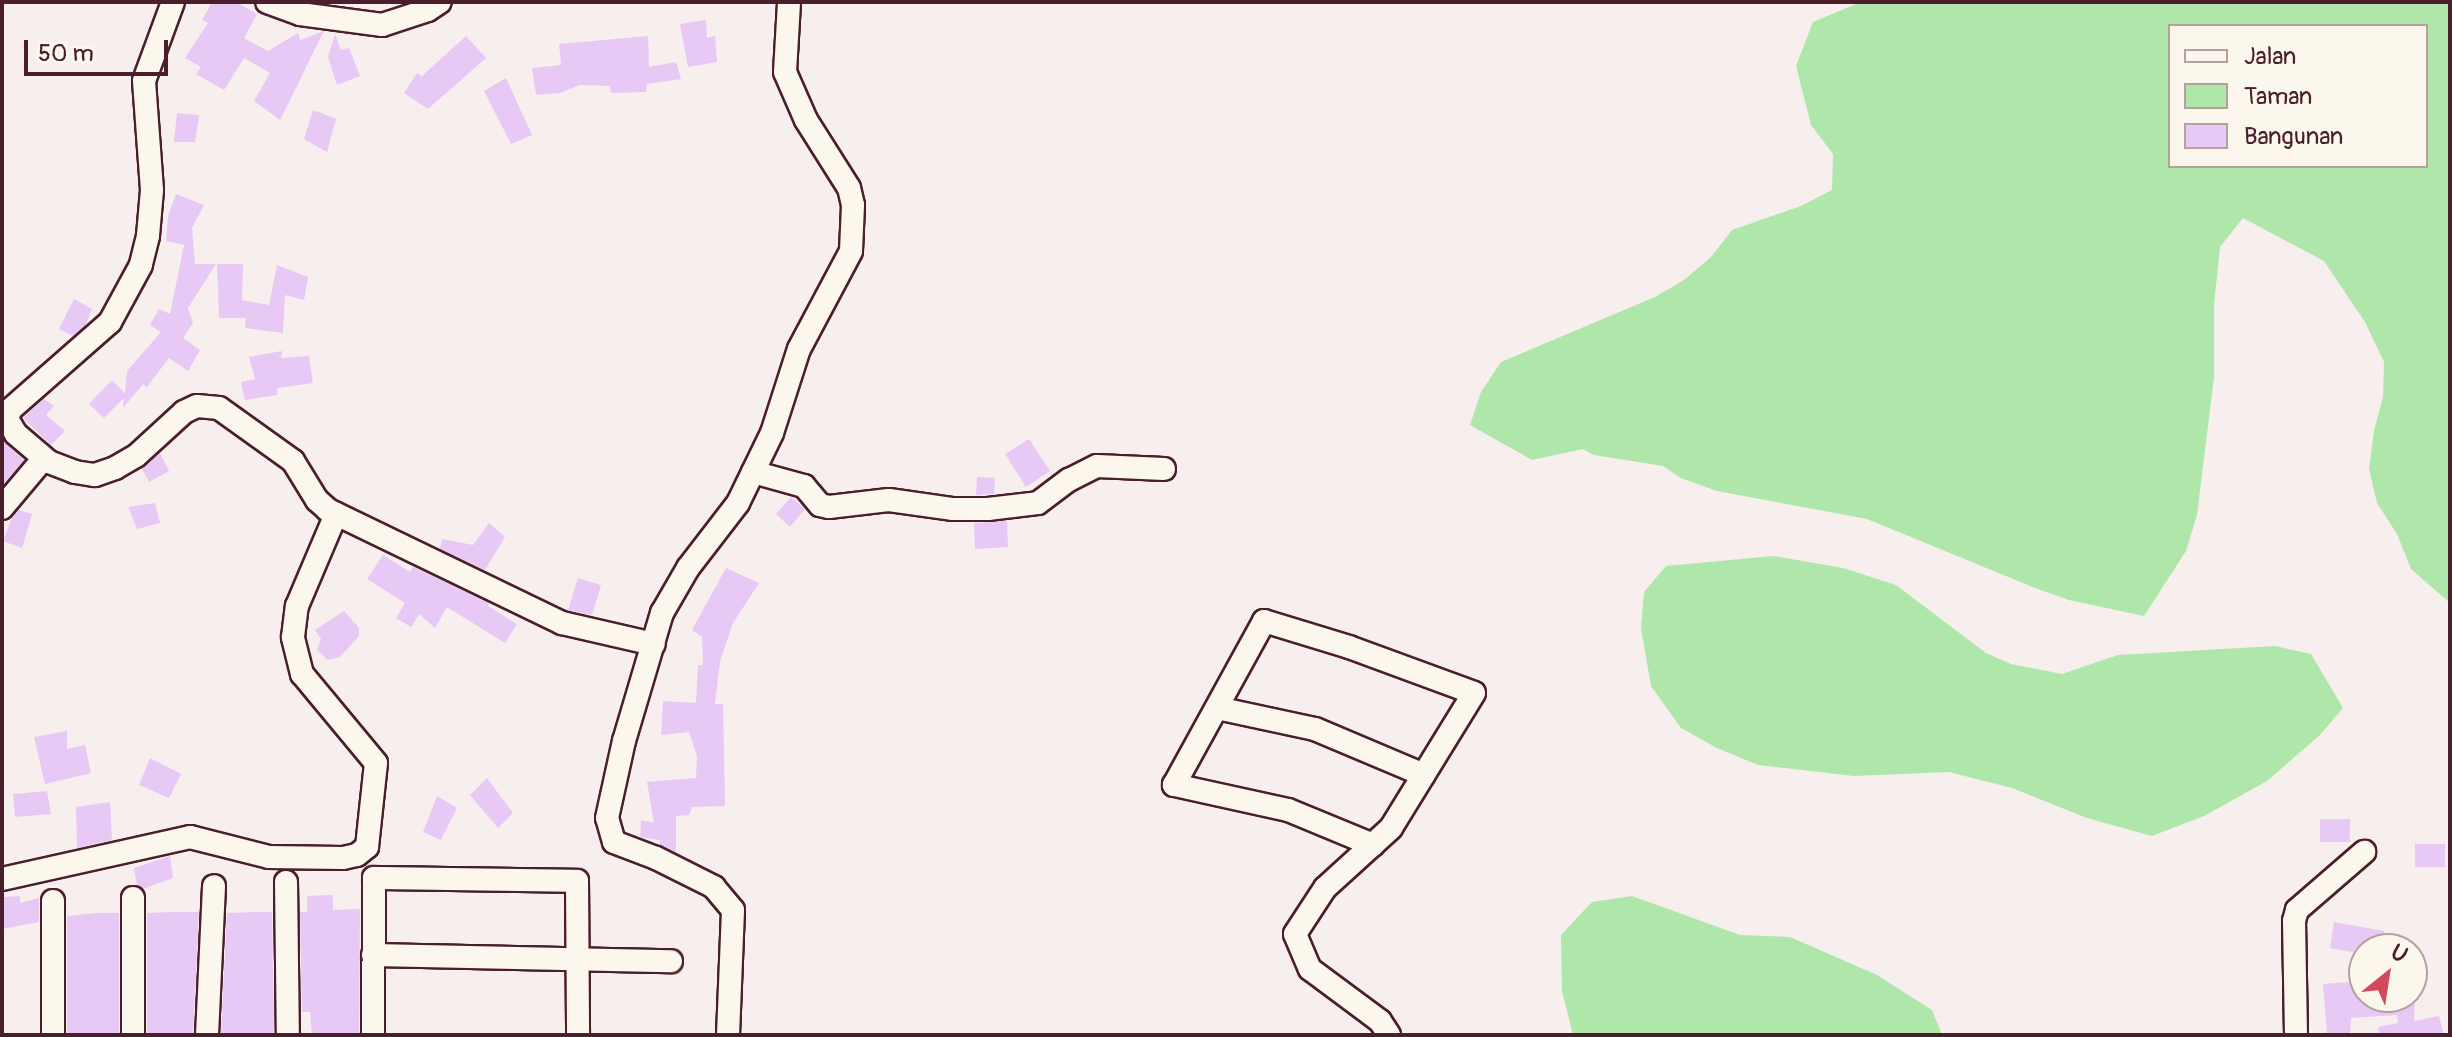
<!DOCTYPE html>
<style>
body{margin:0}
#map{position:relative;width:2452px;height:1037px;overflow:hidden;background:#f7eeee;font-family:Pangolin,sans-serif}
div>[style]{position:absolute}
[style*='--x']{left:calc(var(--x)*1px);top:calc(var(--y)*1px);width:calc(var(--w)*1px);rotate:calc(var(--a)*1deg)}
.green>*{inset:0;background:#afe6a9}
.building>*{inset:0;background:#e8c8f5}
.roads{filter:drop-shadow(2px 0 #4a1f2b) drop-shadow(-2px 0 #4a1f2b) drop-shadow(0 2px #4a1f2b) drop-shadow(0 -2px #4a1f2b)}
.street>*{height:22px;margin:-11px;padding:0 11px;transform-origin:11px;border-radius:11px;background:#fbf7ec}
span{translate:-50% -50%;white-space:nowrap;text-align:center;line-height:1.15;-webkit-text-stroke:7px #fbf7ec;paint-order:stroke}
.frame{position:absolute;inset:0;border:4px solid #4a1f2b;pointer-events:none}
.legend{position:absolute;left:2168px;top:24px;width:260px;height:144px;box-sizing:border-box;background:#fbf7ec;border:2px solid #b4a19f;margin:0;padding:10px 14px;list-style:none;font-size:24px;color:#4a1f2b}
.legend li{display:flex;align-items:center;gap:16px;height:40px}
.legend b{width:40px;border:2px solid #b4a19f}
.north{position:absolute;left:2348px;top:933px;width:80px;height:80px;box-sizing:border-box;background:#fbf7ec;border:2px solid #b4a19f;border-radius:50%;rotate:30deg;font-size:22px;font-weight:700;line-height:32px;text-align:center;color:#4a1f2b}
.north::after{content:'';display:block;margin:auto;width:28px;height:36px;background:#d1495b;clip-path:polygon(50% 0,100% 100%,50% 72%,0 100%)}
.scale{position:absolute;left:24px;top:40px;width:144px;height:36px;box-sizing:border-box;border:4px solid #4a1f2b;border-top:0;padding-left:10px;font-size:24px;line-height:28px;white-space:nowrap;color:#4a1f2b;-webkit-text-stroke:6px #fbf7ec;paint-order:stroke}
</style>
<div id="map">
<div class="green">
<div style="clip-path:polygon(evenodd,1861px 2px,2450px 2px,2450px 603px,2411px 569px,2397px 534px,2377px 503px,2369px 469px,2374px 431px,2383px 397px,2384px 362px,2365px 322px,2324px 261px,2243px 218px,2220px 247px,2214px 305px,2214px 377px,2197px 515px,2186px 551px,2144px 616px,2069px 600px,2035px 588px,1867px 519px,1717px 491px,1681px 478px,1663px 466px,1594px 455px,1583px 449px,1532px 460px,1470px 425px,1481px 392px,1501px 362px,1655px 297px,1684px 280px,1711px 257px,1732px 230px,1801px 206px,1832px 190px,1833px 154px,1811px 125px,1796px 66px,1813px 22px,1861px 2px,2170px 26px,2426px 26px,2426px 166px,2170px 166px,2170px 26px)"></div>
<div style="clip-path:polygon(1773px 556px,1843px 568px,1896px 585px,1986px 653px,2011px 664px,2062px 674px,2118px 655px,2275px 646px,2311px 654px,2343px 708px,2320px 735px,2267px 781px,2204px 816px,2152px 836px,2087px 818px,2012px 788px,1949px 772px,1854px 776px,1758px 765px,1717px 748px,1681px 728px,1651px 686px,1641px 628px,1644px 592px,1666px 566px)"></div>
<div style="clip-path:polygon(1632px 896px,1740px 935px,1790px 937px,1877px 975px,1932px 1010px,1942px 1035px,1573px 1035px,1562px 991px,1561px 935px,1592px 902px)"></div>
</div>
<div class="building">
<div style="clip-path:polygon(212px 2px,236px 2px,257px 14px,244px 38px,268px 51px,298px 33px,300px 40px,324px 31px,280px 120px,254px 101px,270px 73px,244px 58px,224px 90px,196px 74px,201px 67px,185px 58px,208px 23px,202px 20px)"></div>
<div style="clip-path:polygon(706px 20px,707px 38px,715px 36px,717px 62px,688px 67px,680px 24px)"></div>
<div style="clip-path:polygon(335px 34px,341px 50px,349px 48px,360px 76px,337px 85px,328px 57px)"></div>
<div style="clip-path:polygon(466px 36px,486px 58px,428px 109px,404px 93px,417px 73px,422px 76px)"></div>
<div style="clip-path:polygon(648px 36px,649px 67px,676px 62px,681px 79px,647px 84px,646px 92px,611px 93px,610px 86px,580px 85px,560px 93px,536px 95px,532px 68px,561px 65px,559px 44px)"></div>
<div style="clip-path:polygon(506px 78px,532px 135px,511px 144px,484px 91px)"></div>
<div style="clip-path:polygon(313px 110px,336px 119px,327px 152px,304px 139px)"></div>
<div style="clip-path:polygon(177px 113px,199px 115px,195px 142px,174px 142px)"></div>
<div style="clip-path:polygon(176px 194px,204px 205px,192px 228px,195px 264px,216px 264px,188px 308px,193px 323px,183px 338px,200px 350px,188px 371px,169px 358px,147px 387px,143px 384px,123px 408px,124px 398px,104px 418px,89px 404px,112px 380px,125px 393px,127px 371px,161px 332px,150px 325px,159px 309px,170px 314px,184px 245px,166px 241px,168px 216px)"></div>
<div style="clip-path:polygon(217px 264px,243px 264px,242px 300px,269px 305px,277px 265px,308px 277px,304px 300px,285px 295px,283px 333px,245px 328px,246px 318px,219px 318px)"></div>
<div style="clip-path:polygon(74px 299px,92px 309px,85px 326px,73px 336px,59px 329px)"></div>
<div style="clip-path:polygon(282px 351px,281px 358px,309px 356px,313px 383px,277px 388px,277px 395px,245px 400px,241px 382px,255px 379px,249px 357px)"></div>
<div style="clip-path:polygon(44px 399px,54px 406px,46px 415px,65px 431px,51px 445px,23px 418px)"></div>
<div style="clip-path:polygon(1029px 439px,1050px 471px,1026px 487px,1005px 454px)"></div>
<div style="clip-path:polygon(4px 442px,24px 460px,2px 486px,2px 444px)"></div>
<div style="clip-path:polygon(160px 453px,169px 471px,149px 482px,142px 469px)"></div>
<div style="clip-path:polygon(977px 477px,995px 478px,994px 494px,976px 495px)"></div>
<div style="clip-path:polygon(791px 497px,805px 509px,790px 527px,776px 514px)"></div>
<div style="clip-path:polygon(155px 503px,160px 523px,137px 529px,128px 507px)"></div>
<div style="clip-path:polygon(19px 510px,32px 514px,22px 548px,3px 541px,12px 518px)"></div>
<div style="clip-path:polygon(1007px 521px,1008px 547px,975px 549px,974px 523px)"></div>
<div style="clip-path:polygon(489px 523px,505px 537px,485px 570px,440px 549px,442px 539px,473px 545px)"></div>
<div style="clip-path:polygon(383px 555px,410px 572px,413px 567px,489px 603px,488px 606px,517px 624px,505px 643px,447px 607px,435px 628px,419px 614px,411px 627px,396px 618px,405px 603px,367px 579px)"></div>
<div style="clip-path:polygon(726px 568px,759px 583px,733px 623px,720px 661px,715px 704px,723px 704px,725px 806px,692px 807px,689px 815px,676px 816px,676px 852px,660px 845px,660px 840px,640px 837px,641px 820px,654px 823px,647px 782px,696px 778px,697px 756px,689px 732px,661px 735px,663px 701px,696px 703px,698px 665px,703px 665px,702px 637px,692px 630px)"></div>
<div style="clip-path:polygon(578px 578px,601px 585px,592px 615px,568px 610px)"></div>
<div style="clip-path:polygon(344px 611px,359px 628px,359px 636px,340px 657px,328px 660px,317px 650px,321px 639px,315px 630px)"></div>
<div style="clip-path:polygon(67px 731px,67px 749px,85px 745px,91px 773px,45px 784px,34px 737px)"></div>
<div style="clip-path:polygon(150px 758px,181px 774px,169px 798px,139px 785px)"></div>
<div style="clip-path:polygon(487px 778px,513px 813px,498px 828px,470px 795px)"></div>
<div style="clip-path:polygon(47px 791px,51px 814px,15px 817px,13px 794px)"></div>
<div style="clip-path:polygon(437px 796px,457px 808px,441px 840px,423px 832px)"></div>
<div style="clip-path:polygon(110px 802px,112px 840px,77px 848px,76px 807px)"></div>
<div style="clip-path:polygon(2320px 819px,2350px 819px,2350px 842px,2320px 842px)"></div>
<div style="clip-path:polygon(2415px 844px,2445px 844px,2445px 867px,2415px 867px)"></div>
<div style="clip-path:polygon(170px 856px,173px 878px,143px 889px,137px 885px,134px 868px)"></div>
<div style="clip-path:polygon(333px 895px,333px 910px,360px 909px,359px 1035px,312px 1035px,310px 1012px,302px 1012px,300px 912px,307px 912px,307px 896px)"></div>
<div style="clip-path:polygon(20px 896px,20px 903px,39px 898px,39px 922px,2px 929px,2px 897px)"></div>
<div style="clip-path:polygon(174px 912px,199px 912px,193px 1035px,147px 1035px,147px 913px)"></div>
<div style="clip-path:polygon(256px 912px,272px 912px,274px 1035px,221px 1035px,227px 913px)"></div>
<div style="clip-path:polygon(95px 913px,119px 913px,119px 1035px,67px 1035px,67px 916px)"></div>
<div style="clip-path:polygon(2334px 922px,2384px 931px,2381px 949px,2364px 949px,2364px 954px,2330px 948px)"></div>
<div style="clip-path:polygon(2364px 981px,2364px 997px,2415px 997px,2414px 1021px,2439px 1016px,2444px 1035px,2379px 1035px,2378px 1027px,2398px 1023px,2397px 1015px,2351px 1018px,2350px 1035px,2327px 1035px,2323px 984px)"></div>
</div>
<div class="roads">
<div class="street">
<div style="--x:173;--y:2;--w:84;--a:110.2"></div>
<div style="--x:144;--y:81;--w:109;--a:85.8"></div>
<div style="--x:152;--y:190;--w:46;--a:95"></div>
<div style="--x:148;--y:236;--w:30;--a:104"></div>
<div style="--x:141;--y:265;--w:65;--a:118.5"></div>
<div style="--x:110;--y:322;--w:133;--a:138.7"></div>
<div style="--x:10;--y:410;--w:9;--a:108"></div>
<div style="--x:7;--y:419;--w:17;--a:59"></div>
<div style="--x:16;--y:434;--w:43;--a:40.3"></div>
<div style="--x:49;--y:462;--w:28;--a:21"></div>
<div style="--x:75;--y:472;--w:20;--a:9"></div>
<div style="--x:95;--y:475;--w:21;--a:-19"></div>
<div style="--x:115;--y:468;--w:24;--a:-30"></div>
<div style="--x:136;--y:456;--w:65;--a:-42.5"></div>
<div style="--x:184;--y:412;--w:14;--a:-25"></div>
<div style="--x:197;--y:406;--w:22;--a:5"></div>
<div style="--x:219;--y:408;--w:91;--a:35.6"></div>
<div style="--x:293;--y:461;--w:46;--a:58.4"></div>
<div style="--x:317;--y:500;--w:15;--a:42"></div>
<div style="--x:328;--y:510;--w:260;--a:25.8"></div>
<div style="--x:562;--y:623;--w:94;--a:12.9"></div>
<div style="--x:267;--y:2;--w:35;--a:20"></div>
<div style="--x:300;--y:14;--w:83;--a:7.6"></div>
<div style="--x:382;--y:25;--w:48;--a:-18.1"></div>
<div style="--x:428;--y:10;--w:14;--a:-34"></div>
<div style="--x:753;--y:472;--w:53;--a:15.4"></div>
<div style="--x:804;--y:486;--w:25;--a:50"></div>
<div style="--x:820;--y:505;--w:9;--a:13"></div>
<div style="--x:829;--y:507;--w:60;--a:-6.7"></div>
<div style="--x:889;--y:500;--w:65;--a:8"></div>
<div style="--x:953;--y:509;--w:35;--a:0"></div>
<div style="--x:988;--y:509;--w:50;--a:-6.8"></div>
<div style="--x:1038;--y:503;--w:39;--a:-37"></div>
<div style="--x:1069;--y:480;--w:31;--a:-27"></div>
<div style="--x:1097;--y:466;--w:67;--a:2.6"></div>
<div style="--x:2;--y:508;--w:65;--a:-50"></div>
<div style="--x:1217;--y:708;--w:100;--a:12.1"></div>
<div style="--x:1315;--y:729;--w:118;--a:22.9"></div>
<div style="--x:1373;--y:845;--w:92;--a:-157.6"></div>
<div style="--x:1288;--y:810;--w:117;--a:-167.6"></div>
<div style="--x:1174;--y:785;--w:187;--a:-61.2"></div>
<div style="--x:1264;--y:621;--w:89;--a:17"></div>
<div style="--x:1349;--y:647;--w:133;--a:20.2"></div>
<div style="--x:1474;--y:693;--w:158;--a:121.6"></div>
<div style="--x:1391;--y:828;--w:89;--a:137.7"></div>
<div style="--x:1325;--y:888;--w:55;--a:123.1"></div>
<div style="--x:1295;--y:934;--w:38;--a:67"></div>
<div style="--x:1310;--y:969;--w:87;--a:36.6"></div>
<div style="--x:1380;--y:1021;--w:17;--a:57"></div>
<div style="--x:2;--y:879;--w:193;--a:-12.6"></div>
<div style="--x:190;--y:837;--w:81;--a:14.2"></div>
<div style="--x:269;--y:857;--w:74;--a:0.8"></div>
<div style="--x:343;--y:858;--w:14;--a:-12"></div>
<div style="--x:357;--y:855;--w:13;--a:-39"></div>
<div style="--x:367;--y:847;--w:84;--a:-83.9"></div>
<div style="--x:376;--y:763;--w:116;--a:-129.7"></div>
<div style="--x:302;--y:674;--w:38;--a:-104"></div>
<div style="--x:293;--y:637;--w:31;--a:-83"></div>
<div style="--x:297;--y:606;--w:100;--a:-67"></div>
<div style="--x:286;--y:882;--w:153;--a:89.3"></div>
<div style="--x:53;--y:901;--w:134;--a:90"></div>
<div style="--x:373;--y:955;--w:298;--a:1.2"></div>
<div style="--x:133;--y:1035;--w:137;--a:-90"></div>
<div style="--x:207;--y:1035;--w:149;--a:-87.3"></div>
<div style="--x:373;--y:1035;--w:157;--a:-89.6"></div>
<div style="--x:374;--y:878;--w:203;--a:0.8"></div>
<div style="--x:577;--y:881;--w:154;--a:89.6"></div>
<div style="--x:728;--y:1035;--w:125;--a:-87.7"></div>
<div style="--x:733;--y:910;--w:30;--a:-130"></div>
<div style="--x:714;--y:887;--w:65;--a:-153.4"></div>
<div style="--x:656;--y:858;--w:45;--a:-159.1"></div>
<div style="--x:614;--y:842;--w:25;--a:-106"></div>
<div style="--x:607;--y:818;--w:79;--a:-77.6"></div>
<div style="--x:624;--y:741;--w:134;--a:-73.5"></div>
<div style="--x:662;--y:613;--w:52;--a:-60"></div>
<div style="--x:688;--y:568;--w:82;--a:-52.4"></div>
<div style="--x:738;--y:503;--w:78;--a:-64.1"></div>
<div style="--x:772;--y:433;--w:88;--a:-72.2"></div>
<div style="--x:799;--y:349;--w:111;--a:-62"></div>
<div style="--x:851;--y:251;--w:46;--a:-87.5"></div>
<div style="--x:853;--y:205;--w:17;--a:-103"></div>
<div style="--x:849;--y:188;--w:80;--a:-122.3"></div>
<div style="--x:806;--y:120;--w:52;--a:-113.6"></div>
<div style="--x:785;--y:72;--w:70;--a:-86.7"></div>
<div style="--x:2296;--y:1035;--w:114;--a:-91"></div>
<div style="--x:2294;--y:921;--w:11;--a:-75"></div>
<div style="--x:2297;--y:910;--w:89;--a:-40.9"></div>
</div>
</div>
<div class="frame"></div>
<ul class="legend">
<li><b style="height:10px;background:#fbf7ec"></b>Jalan</li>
<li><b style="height:22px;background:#afe6a9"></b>Taman</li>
<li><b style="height:22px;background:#e8c8f5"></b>Bangunan</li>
</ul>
<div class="north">U</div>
<div class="scale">50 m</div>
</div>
